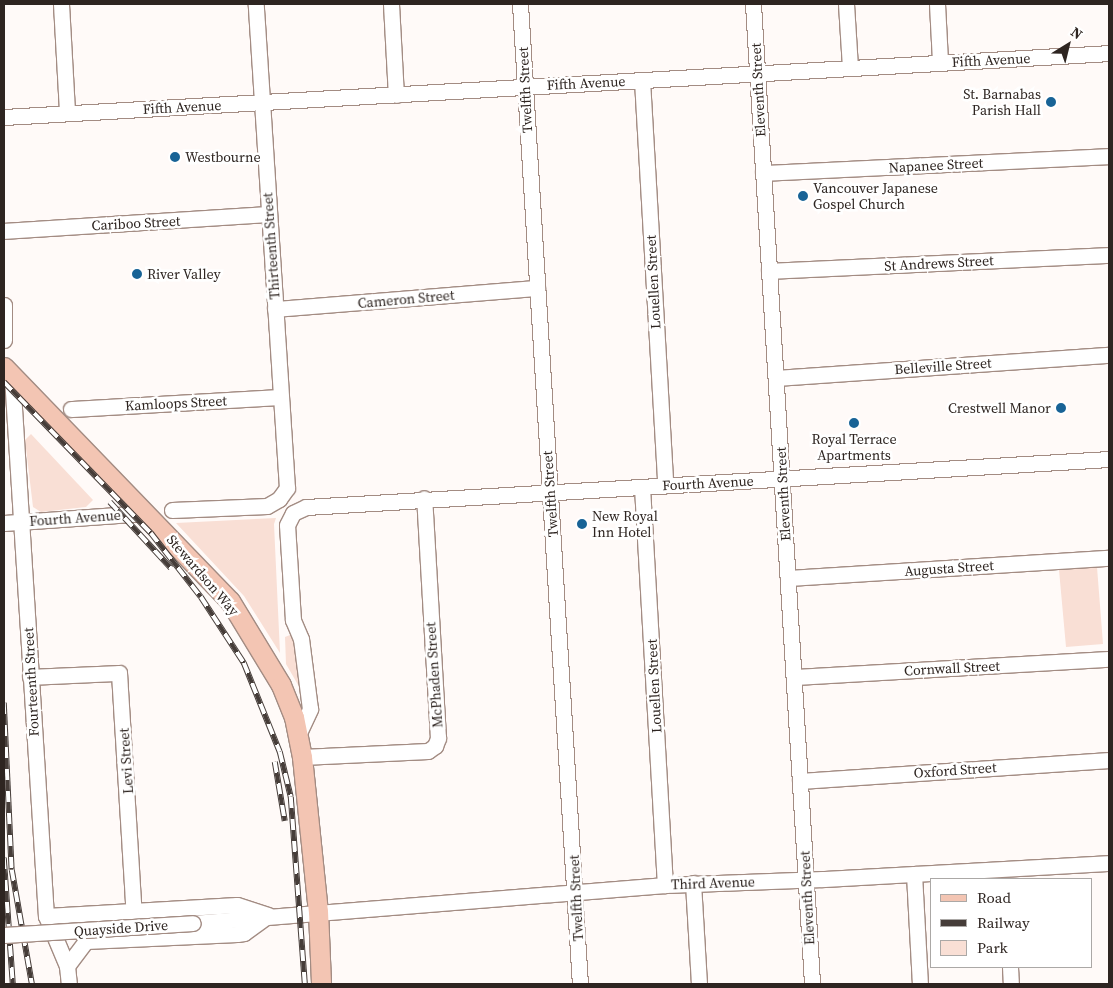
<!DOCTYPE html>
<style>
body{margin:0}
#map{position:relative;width:1113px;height:988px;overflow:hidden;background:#fffaf8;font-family:"Source Serif 4",serif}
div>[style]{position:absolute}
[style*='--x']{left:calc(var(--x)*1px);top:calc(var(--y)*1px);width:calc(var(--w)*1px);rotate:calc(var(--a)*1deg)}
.green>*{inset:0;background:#f9dfd5}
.roads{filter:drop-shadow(1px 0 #a38c83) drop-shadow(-1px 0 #a38c83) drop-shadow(0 1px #a38c83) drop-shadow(0 -1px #a38c83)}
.minor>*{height:15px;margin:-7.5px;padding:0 7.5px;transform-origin:7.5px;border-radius:7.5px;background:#fff}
.major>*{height:19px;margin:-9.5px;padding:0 9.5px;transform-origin:9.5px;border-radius:9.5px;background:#f3c5b3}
.rail>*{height:5.5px;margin-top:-2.75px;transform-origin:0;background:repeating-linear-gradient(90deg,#fff 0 11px,#463d39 0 22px);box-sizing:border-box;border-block:1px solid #463d39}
.bridges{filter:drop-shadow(1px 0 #a38c83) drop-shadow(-1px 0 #a38c83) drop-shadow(0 1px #a38c83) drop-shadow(0 -1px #a38c83)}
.minor-bridge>*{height:15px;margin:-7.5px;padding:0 7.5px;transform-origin:7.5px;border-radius:7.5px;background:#fff}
.dots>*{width:14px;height:14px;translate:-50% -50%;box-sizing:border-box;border:2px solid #fff;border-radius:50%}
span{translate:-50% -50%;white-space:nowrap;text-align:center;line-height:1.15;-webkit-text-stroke:5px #fff;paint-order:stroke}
.street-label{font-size:14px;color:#2e2521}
.poi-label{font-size:14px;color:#2e2521}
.right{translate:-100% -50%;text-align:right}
.left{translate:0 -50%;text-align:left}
.frame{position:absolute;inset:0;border:5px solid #2e2521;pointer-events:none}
.legend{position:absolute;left:930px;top:878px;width:162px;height:90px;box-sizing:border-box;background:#fff;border:1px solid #aba8a6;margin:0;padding:6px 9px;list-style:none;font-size:15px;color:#2e2521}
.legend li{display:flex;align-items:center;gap:10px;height:25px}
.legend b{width:25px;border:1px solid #aba8a6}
.north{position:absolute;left:1043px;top:20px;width:50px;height:50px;-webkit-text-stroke:4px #fff;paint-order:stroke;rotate:36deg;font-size:14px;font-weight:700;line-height:20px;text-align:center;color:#2e2521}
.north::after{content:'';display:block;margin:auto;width:18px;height:22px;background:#2e2521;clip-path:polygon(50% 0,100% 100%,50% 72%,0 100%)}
</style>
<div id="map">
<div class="green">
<div style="clip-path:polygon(31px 434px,93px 500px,86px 507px,41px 512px,33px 507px,25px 440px)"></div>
<div style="clip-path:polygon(276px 518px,274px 524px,280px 653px,244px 596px,176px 523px)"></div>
<div style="clip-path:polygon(1097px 567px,1103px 644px,1066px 647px,1059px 570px)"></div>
<div style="clip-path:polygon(290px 635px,295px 640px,301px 690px,286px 664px,285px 637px)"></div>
</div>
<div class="roads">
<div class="minor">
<div style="--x:61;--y:4;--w:109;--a:86.8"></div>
<div style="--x:391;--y:4;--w:91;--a:86.9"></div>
<div style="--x:520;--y:4;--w:982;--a:86.5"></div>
<div style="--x:753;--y:4;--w:982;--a:86.55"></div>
<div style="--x:846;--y:4;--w:64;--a:86.4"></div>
<div style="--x:937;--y:4;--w:58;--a:87"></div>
<div style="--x:642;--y:80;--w:406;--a:86.7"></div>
<div style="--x:4;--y:117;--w:1107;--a:-3.31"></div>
<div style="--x:763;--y:173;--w:346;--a:-2.8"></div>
<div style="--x:4;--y:231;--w:265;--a:-3.7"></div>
<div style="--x:769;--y:271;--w:340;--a:-2.7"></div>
<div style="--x:4;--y:305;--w:35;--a:90"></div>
<div style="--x:275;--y:309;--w:263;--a:-4.6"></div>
<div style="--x:12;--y:376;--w:541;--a:86.4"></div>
<div style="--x:46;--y:916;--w:54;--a:67.2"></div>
<div style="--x:67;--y:966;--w:18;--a:84"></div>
<div style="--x:776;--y:378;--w:334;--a:-4"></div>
<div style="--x:71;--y:409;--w:210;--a:-3.3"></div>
<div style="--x:642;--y:487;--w:399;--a:86.7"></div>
<div style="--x:172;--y:510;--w:95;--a:-2.4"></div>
<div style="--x:267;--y:506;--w:14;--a:-30"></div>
<div style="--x:279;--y:499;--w:14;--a:-54"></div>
<div style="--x:287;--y:488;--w:485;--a:-93.7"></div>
<div style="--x:4;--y:523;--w:142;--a:-4"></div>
<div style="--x:788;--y:578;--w:322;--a:-3.6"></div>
<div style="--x:30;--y:677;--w:89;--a:-2.6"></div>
<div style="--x:119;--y:673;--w:265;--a:86.5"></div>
<div style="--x:794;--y:677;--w:316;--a:-3.3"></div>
<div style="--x:298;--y:735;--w:29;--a:-65"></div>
<div style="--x:310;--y:709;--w:71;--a:-97.3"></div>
<div style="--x:301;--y:639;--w:21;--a:-113"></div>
<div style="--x:293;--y:620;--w:95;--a:-93.6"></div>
<div style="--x:287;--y:525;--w:13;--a:-63"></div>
<div style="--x:293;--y:513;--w:14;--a:-25"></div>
<div style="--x:306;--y:507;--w:804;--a:-3.42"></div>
<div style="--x:302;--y:757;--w:126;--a:-2.7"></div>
<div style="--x:428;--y:751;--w:9;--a:-36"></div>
<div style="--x:435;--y:746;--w:9;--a:-69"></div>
<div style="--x:438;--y:738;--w:240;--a:-93.3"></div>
<div style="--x:800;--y:781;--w:310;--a:-3.9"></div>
<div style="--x:914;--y:874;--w:110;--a:86.9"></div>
<div style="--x:693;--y:883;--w:101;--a:86.6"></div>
<div style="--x:46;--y:916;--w:191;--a:-3.3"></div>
<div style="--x:237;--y:905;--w:33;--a:18"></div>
<div style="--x:193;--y:923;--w:474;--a:-4.6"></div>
<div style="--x:665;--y:885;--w:158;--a:-2.2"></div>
<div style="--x:823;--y:879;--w:286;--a:-3.2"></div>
<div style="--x:67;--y:966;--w:31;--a:-53"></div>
<div style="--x:86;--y:941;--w:151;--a:-2.7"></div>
<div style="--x:237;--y:934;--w:7;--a:-8"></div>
<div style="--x:244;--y:933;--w:26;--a:-36"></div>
<div style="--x:1010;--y:967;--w:17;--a:87"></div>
</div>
<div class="major">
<div style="--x:4;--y:367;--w:325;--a:46"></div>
<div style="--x:230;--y:601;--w:98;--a:58.7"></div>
<div style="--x:281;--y:685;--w:35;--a:68"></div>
<div style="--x:294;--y:717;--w:41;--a:78.7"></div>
<div style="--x:302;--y:757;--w:155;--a:84.1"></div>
<div style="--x:318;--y:911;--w:73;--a:87.6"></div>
</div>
</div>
<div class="rail">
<div style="--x:4;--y:382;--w:211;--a:45.8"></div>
<div style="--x:151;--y:533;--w:81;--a:52"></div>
<div style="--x:201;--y:597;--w:79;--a:56.9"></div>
<div style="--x:244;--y:663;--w:96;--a:68"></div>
<div style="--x:280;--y:752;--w:46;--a:76.3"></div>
<div style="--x:291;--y:797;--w:188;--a:85.7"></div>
<div style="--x:110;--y:502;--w:90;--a:47.3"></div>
<div style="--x:4;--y:703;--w:167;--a:87.3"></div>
<div style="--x:12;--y:870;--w:116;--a:80"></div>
<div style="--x:275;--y:762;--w:60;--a:80.4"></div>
<div style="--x:4;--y:858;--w:126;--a:85.9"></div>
</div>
<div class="bridges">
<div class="minor-bridge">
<div style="--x:4;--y:935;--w:189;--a:-3.6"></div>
</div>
</div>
<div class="dots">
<div style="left:1051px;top:102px;background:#186396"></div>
<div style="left:175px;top:157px;background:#186396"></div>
<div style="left:803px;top:196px;background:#186396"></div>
<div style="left:137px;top:274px;background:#186396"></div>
<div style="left:1061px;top:408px;background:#186396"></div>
<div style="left:854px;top:423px;background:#186396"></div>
<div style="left:582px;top:524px;background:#186396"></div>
</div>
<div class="street-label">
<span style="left:991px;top:60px;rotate:-3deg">Fifth Avenue</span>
<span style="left:586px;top:83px;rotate:-3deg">Fifth Avenue</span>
<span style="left:525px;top:90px;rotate:-93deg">Twelfth Street</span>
<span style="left:758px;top:90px;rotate:-93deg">Eleventh Street</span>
<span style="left:182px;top:107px;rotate:-3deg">Fifth Avenue</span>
<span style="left:936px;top:165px;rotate:-3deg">Napanee Street</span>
<span style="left:136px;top:223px;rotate:-3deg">Cariboo Street</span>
<span style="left:271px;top:246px;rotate:-94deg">Thirteenth Street</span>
<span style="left:939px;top:263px;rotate:-3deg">St Andrews Street</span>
<span style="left:653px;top:282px;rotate:-93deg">Louellen Street</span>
<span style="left:406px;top:299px;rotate:-5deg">Cameron Street</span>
<span style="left:943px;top:366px;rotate:-4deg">Belleville Street</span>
<span style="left:176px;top:403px;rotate:-3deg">Kamloops Street</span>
<span style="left:708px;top:483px;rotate:-3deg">Fourth Avenue</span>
<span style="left:550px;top:494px;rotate:-94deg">Twelfth Street</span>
<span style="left:783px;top:494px;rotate:-93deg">Eleventh Street</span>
<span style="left:75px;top:518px;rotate:-4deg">Fourth Avenue</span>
<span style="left:949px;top:568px;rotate:-4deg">Augusta Street</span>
<span style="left:203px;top:575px;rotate:49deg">Stewardson Way</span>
<span style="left:952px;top:668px;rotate:-3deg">Cornwall Street</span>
<span style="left:434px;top:675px;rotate:-94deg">McPhaden Street</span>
<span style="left:31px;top:682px;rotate:-93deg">Fourteenth Street</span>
<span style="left:654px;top:686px;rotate:-93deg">Louellen Street</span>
<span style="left:126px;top:761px;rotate:-94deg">Levi Street</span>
<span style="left:955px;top:770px;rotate:-4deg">Oxford Street</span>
<span style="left:713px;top:883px;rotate:-2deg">Third Avenue</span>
<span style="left:576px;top:898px;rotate:-93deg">Twelfth Street</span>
<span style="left:807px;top:898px;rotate:-93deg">Eleventh Street</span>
<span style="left:121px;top:928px;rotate:-4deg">Quayside Drive</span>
</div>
<div class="poi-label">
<span class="right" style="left:1041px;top:102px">St. Barnabas<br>Parish Hall</span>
<span class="left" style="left:185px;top:157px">Westbourne</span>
<span class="left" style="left:813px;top:196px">Vancouver Japanese<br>Gospel Church</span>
<span class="left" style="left:147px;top:274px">River Valley</span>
<span class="right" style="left:1051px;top:408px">Crestwell Manor</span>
<span style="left:854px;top:447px">Royal Terrace<br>Apartments</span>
<span class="left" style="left:592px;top:524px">New Royal<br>Inn Hotel</span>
</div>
<div class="frame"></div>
<ul class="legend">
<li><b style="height:6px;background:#f3c5b3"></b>Road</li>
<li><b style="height:6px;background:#463d39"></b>Railway</li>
<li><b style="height:14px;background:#f9dfd5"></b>Park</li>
</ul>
<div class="north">N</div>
</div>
